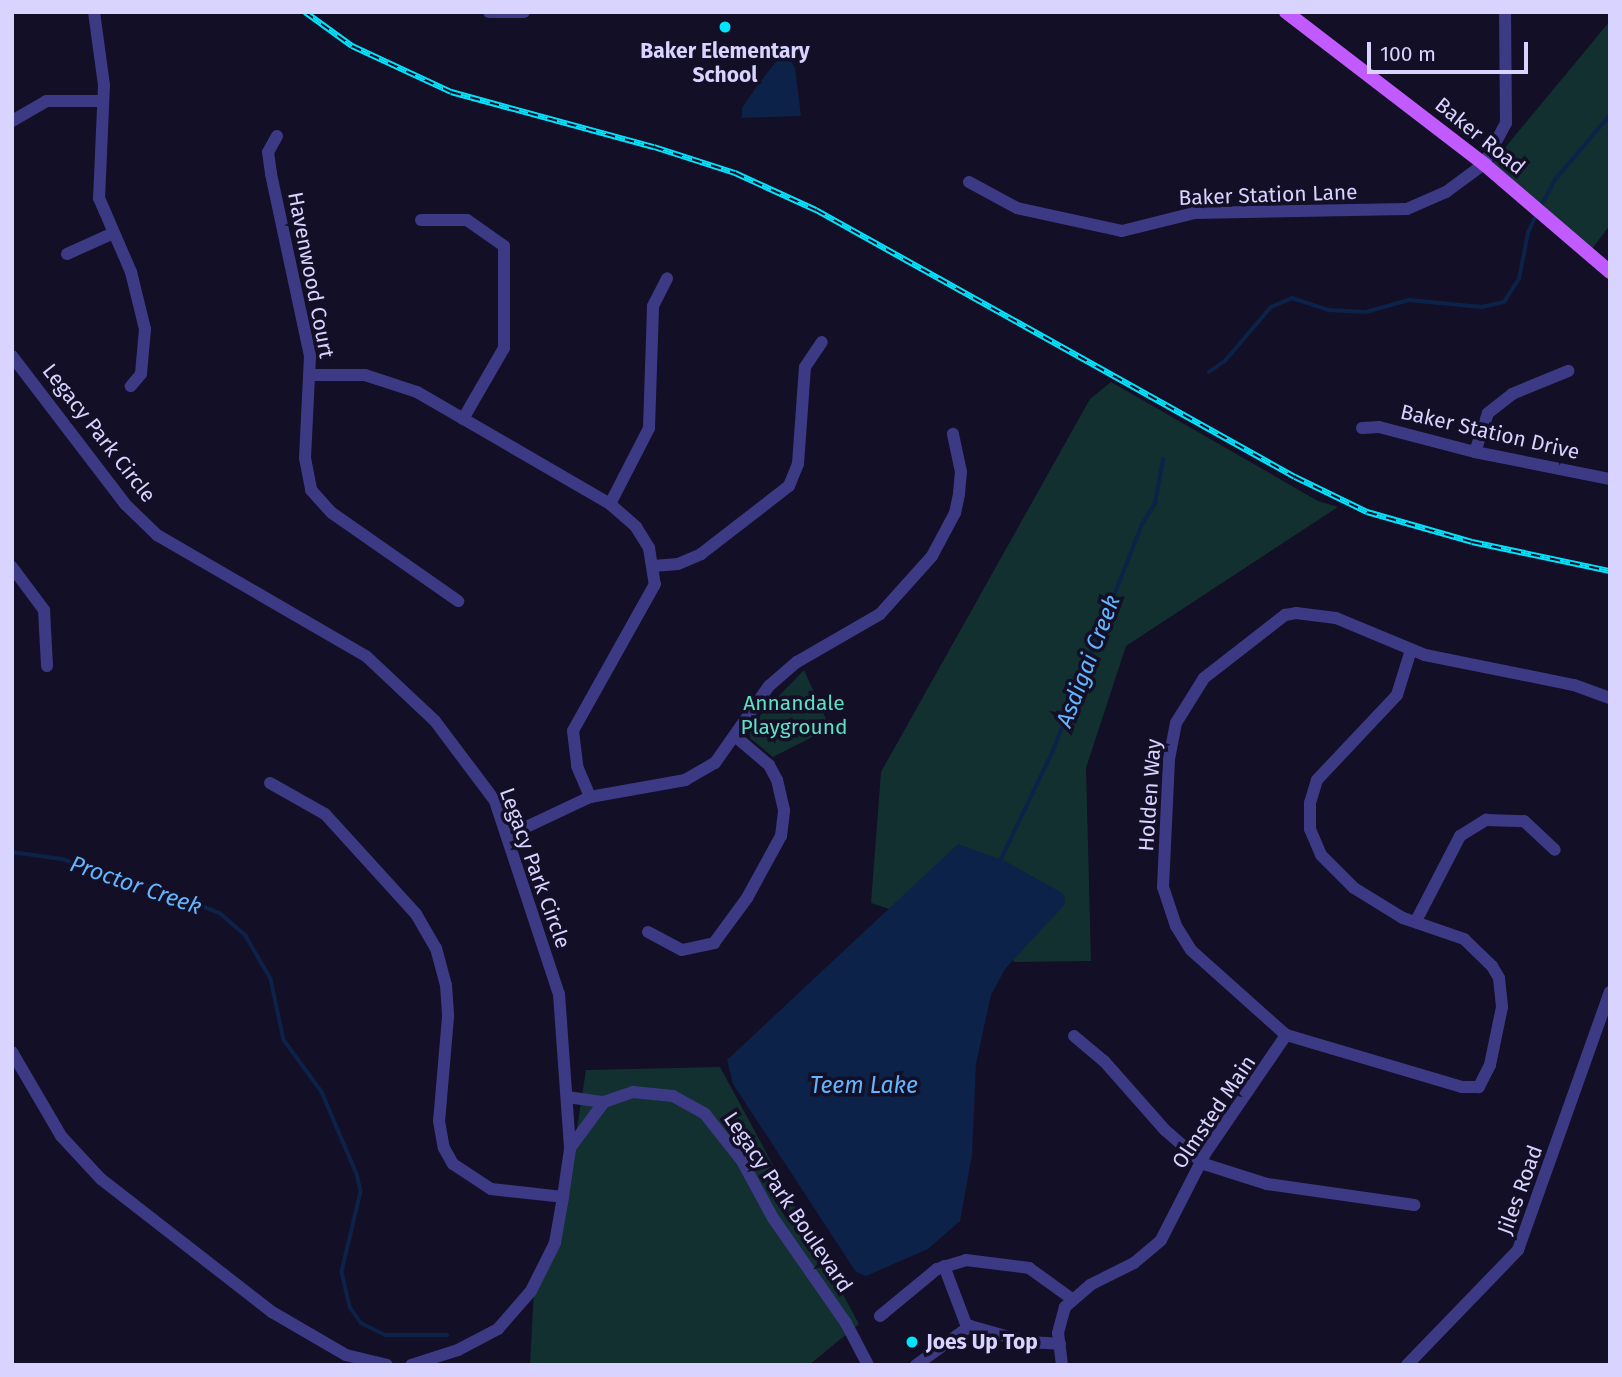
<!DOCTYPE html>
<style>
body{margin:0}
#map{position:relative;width:1622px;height:1377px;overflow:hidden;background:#130f26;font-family:"Fira Sans",sans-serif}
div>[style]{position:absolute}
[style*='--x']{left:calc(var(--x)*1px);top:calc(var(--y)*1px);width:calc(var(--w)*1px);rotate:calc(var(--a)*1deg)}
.green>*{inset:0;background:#12302f}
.water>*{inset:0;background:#0c2248}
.stream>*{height:3.5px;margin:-1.75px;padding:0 1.75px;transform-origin:1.75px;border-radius:1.75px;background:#0c2248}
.minor>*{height:12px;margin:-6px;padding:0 6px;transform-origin:6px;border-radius:6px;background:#3d3a85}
.major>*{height:14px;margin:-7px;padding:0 7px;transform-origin:7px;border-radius:7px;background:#c25bff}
.rail>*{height:6px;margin-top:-3px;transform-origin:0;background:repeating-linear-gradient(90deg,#130f26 0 10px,#00e5ff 0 20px);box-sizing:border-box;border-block:2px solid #00e5ff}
.dots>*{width:19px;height:19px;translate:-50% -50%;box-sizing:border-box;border:4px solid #130f26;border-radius:50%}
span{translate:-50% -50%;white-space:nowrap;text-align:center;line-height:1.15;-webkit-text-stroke:7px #130f26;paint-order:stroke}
.poi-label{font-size:21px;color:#d9d4ff;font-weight:700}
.left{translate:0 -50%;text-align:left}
.street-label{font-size:21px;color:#d9d4ff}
.park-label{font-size:21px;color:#5fe0c0}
.water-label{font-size:23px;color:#62b6ff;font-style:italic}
.frame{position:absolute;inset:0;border:14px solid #d9d4ff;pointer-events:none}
.scale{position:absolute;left:1367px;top:42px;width:161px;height:32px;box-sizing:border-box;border:4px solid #d9d4ff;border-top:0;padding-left:9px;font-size:21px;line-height:24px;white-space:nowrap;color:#d9d4ff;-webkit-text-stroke:5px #130f26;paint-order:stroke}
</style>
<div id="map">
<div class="green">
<div style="clip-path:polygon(1610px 21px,1610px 225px,1589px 253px,1489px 167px)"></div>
<div style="clip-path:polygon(1111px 382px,1318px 501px,1338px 507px,1126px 646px,1086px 768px,1091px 961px,1014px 962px,983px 886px,928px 922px,871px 903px,881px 772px,1090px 399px)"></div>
<div style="clip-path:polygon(804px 670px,830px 728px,773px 757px,750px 738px,750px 726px)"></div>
<div style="clip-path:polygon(720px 1067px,859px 1324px,809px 1365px,530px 1365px,534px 1289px,565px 1205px,586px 1070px)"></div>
</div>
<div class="water">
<div style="clip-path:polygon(788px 56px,795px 68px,801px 116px,742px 118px,742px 108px,757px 86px,778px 59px)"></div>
<div style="clip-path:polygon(958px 844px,1005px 861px,1064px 894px,1065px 904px,1005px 969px,991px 995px,976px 1064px,972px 1155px,960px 1221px,928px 1249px,866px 1276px,856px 1272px,733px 1084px,727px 1060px)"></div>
</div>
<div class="stream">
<div style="--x:1540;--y:208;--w:32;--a:-62"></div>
<div style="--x:1555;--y:180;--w:85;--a:-49.8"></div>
<div style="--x:1209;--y:372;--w:19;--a:-35"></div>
<div style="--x:1225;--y:361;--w:71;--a:-49.6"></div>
<div style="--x:1271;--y:307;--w:23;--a:-23"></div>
<div style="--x:1292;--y:298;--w:38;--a:18"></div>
<div style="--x:1328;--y:310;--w:38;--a:3"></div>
<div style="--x:1366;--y:312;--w:45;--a:-15.6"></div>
<div style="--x:1409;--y:300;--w:73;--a:5.5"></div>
<div style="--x:1482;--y:307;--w:23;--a:-13"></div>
<div style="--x:1504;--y:302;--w:27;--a:-57"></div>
<div style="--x:1519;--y:279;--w:47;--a:-78.9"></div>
<div style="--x:1528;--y:233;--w:22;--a:-66"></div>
<div style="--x:12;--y:852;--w:50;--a:8"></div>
<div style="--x:62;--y:859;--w:104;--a:17.4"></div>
<div style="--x:161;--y:890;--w:63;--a:21.3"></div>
<div style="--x:220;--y:913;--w:35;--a:41"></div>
<div style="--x:246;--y:936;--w:50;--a:59.8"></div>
<div style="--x:271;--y:979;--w:62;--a:78"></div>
<div style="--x:284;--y:1040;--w:64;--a:53.8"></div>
<div style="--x:322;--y:1092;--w:89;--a:66.9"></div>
<div style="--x:357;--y:1174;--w:18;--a:77"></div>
<div style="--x:361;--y:1192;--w:82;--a:103.4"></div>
<div style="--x:342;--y:1272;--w:36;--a:77"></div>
<div style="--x:350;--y:1307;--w:19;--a:55"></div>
<div style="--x:361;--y:1323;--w:28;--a:26"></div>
<div style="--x:386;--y:1335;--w:61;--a:0"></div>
<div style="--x:1001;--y:859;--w:118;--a:-64.3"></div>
<div style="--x:1052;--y:753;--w:245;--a:-68.5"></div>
<div style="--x:1142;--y:525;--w:26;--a:-59"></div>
<div style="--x:1155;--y:503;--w:44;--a:-79.5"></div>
</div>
<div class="minor">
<div style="--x:94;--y:12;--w:74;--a:82.2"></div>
<div style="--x:104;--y:85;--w:113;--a:92.5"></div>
<div style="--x:99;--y:198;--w:81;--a:66.6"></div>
<div style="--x:131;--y:272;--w:59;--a:76.2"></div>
<div style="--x:145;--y:329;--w:45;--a:95.1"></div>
<div style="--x:141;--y:374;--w:16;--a:130"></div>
<div style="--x:489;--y:12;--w:35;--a:0"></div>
<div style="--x:12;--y:121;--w:39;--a:-30"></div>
<div style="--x:46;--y:101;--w:56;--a:0"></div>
<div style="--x:277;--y:136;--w:18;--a:119"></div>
<div style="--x:268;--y:152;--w:22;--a:82"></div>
<div style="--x:271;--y:174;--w:186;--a:77.9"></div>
<div style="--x:310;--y:356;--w:102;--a:92.8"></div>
<div style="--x:305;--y:458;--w:33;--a:79"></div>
<div style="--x:311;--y:490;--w:31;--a:48"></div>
<div style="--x:332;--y:513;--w:154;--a:34.9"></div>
<div style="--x:969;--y:182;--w:55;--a:28.4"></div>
<div style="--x:1017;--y:208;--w:107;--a:12.4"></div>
<div style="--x:1122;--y:231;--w:74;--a:-14"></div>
<div style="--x:1194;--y:213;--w:213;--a:-1.1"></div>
<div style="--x:1407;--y:209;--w:43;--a:-23.6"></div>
<div style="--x:1446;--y:192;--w:47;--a:-36.4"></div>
<div style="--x:1484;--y:164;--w:47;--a:-61.8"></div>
<div style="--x:1506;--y:123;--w:111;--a:-90.5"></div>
<div style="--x:421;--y:220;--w:46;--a:0"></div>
<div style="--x:467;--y:220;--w:45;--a:35.1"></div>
<div style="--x:504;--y:246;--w:102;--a:90"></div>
<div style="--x:504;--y:348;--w:82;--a:120"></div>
<div style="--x:67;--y:254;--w:48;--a:-24.4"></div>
<div style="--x:12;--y:356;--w:186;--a:52.6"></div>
<div style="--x:125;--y:504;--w:45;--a:44.1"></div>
<div style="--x:157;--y:535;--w:241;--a:30.1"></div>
<div style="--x:366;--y:656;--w:95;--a:43.3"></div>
<div style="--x:435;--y:721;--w:100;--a:53.1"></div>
<div style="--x:495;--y:801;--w:203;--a:71.7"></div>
<div style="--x:559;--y:994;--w:155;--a:85.9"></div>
<div style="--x:570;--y:1149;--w:49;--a:98.3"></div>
<div style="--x:563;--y:1197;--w:47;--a:99.9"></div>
<div style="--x:555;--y:1243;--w:54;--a:116.6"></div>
<div style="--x:531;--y:1291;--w:50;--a:131"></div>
<div style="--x:498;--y:1329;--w:45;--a:152.3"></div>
<div style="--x:458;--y:1350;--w:49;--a:162.3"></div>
<div style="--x:311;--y:375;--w:54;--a:0"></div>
<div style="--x:365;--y:375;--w:55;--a:18.1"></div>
<div style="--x:417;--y:392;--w:223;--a:30.1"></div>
<div style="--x:610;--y:504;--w:35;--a:41"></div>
<div style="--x:636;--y:527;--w:25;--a:58"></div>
<div style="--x:649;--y:548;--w:36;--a:81"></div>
<div style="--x:655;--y:584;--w:168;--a:119.2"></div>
<div style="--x:573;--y:731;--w:35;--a:83"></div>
<div style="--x:577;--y:766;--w:34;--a:67"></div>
<div style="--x:1362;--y:428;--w:17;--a:-3"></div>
<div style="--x:1379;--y:427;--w:99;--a:14.6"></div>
<div style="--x:1475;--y:452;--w:138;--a:11.3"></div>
<div style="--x:1475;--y:452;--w:41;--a:-71.6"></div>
<div style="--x:1488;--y:413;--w:31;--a:-38"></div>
<div style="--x:1512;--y:394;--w:61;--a:-22.3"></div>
<div style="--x:610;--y:504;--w:85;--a:-62.8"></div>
<div style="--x:649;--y:428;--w:122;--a:-88.1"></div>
<div style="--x:653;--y:306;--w:31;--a:-63"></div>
<div style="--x:654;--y:566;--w:24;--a:-5"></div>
<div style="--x:678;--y:564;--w:25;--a:-23"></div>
<div style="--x:701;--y:554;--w:111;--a:-37.7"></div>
<div style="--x:789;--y:486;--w:24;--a:-68"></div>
<div style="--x:798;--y:464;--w:97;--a:-85.9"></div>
<div style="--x:805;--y:367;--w:30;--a:-56"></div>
<div style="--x:12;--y:567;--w:54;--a:53.3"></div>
<div style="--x:44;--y:610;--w:56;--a:86.9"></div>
<div style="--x:1411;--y:650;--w:47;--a:107.3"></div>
<div style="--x:1397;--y:695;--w:117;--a:133.3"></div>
<div style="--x:1317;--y:780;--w:24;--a:107"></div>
<div style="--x:1310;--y:803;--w:26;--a:90"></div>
<div style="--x:1310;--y:829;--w:28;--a:67"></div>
<div style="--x:1321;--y:855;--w:47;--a:45"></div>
<div style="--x:1354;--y:888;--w:57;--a:31.5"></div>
<div style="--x:1403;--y:918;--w:65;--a:19"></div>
<div style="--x:1464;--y:939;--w:39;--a:44"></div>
<div style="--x:1492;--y:966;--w:14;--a:60"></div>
<div style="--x:1499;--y:978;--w:29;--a:84"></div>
<div style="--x:1502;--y:1007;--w:59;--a:101.7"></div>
<div style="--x:1490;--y:1065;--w:25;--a:117"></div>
<div style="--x:1479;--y:1087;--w:17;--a:180"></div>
<div style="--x:1462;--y:1087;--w:184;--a:-163.5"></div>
<div style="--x:1286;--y:1035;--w:127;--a:-138.2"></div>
<div style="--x:1191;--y:950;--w:28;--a:-122"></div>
<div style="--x:1176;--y:926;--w:41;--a:-108.4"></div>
<div style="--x:1163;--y:887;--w:128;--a:-87.3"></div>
<div style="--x:1169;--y:759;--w:37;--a:-79"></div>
<div style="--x:1176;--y:723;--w:53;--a:-58.1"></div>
<div style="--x:1204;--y:678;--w:103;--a:-37.9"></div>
<div style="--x:1285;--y:615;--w:11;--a:-10"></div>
<div style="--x:1296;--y:613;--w:40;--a:7.1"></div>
<div style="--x:1336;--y:618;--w:96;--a:22.6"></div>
<div style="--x:1425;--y:655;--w:152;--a:11.4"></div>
<div style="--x:1574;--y:685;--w:38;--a:20"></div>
<div style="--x:270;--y:783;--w:63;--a:29.4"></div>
<div style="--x:325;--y:814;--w:135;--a:47.7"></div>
<div style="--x:416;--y:914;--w:39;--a:60"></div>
<div style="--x:436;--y:948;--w:38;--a:75"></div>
<div style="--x:446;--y:985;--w:32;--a:86"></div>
<div style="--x:448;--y:1017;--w:104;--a:94.9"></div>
<div style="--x:439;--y:1121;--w:27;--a:80"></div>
<div style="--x:444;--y:1148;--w:18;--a:61"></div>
<div style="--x:453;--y:1164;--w:45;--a:33.3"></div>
<div style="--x:491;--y:1189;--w:72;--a:6.3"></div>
<div style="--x:507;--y:836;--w:92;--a:-25.2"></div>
<div style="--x:590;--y:797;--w:97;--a:-10.1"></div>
<div style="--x:685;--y:780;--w:34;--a:-30"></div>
<div style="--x:715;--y:763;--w:94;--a:-55"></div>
<div style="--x:769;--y:686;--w:37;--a:-41"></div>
<div style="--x:797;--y:662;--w:96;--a:-30"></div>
<div style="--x:880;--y:614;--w:78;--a:-48.1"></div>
<div style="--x:932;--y:556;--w:49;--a:-61.9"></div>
<div style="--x:955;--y:513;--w:19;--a:-78"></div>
<div style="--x:959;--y:494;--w:22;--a:-85"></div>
<div style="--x:961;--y:472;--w:39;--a:-102"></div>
<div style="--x:1416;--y:921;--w:96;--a:-62.6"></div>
<div style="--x:1460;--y:836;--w:31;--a:-32"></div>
<div style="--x:1486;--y:820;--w:38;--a:2"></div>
<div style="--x:1524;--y:821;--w:42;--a:43.1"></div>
<div style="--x:648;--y:932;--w:38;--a:28"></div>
<div style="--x:682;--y:950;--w:33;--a:-12"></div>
<div style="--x:714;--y:943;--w:56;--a:-53.7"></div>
<div style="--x:747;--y:898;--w:71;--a:-61.3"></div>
<div style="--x:781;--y:836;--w:26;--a:-83"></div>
<div style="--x:784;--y:810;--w:31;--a:-103"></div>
<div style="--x:777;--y:780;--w:17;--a:-118"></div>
<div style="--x:769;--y:765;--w:43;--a:-139.7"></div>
<div style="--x:1074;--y:1036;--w:39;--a:40"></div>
<div style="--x:1104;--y:1061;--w:92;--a:48.5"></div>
<div style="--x:1165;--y:1130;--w:52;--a:41.1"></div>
<div style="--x:1204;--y:1164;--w:66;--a:17.6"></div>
<div style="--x:1267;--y:1184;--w:149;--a:8.1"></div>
<div style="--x:12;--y:1052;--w:97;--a:59.7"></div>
<div style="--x:61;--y:1136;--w:59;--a:47.1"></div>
<div style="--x:101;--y:1179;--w:217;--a:37.9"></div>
<div style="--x:272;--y:1312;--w:86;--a:30.2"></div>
<div style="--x:346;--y:1355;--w:42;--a:13.7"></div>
<div style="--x:567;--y:1097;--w:37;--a:8"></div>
<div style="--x:604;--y:1102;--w:31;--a:-19"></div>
<div style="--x:633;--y:1092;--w:40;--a:5.7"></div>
<div style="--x:673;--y:1096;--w:37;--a:29"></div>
<div style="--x:705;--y:1114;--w:60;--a:51.8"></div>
<div style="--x:742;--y:1161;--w:65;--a:61.5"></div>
<div style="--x:773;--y:1218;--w:128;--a:55.2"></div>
<div style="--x:846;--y:1323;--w:47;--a:62.4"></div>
<div style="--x:570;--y:1148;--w:57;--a:-53.5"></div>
<div style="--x:944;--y:1266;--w:65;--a:69.3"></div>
<div style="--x:880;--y:1316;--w:74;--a:-39.5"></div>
<div style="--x:937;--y:1269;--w:30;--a:-17"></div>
<div style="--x:966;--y:1260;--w:64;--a:7.2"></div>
<div style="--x:1029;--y:1268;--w:53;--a:35.8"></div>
<div style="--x:916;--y:1365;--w:67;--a:-35.8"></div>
<div style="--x:970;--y:1326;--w:59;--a:15.7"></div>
<div style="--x:1027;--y:1342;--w:33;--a:3"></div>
<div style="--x:1062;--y:1365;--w:32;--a:-97"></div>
<div style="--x:1058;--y:1333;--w:27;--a:-75"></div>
<div style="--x:1065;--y:1307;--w:33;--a:-41"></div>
<div style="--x:1090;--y:1285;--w:49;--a:-26.6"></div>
<div style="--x:1134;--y:1263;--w:35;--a:-40"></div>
<div style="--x:1161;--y:1240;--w:99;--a:-62.9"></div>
<div style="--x:1206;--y:1152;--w:142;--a:-55.6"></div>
<div style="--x:1407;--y:1365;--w:160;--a:-46"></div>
<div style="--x:1518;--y:1250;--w:274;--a:-70.4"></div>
</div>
<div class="major">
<div style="--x:1286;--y:12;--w:250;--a:37.5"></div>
<div style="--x:1484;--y:164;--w:166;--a:40.6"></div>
</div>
<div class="rail">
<div style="--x:305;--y:12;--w:58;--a:35.9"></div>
<div style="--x:352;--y:46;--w:109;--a:24.9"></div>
<div style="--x:451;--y:92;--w:210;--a:15.2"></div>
<div style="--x:654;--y:147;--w:85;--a:17.8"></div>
<div style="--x:735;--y:173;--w:89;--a:24.6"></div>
<div style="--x:816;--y:210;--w:548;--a:29.14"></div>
<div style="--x:1295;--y:477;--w:80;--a:25.9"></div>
<div style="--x:1367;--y:512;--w:109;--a:15.9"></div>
<div style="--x:1472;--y:542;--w:141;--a:11.9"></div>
</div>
<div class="dots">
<div style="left:725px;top:27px;background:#00e5ff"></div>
<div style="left:912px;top:1342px;background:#00e5ff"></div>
</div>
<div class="poi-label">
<span style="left:725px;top:63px">Baker Elementary<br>School</span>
<span class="left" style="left:926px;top:1342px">Joes Up Top</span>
</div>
<div class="street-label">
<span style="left:1480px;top:136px;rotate:39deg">Baker Road</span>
<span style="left:1268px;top:195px;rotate:-2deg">Baker Station Lane</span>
<span style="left:311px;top:275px;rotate:79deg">Havenwood Court</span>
<span style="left:1490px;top:432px;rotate:13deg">Baker Station Drive</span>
<span style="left:99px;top:433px;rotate:52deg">Legacy Park Circle</span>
<span style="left:1150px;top:795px;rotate:-86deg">Holden Way</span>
<span style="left:535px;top:868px;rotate:70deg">Legacy Park Circle</span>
<span style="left:1214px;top:1112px;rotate:-56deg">Olmsted Main</span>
<span style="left:1520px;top:1190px;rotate:-70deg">Jiles Road</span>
<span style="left:788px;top:1202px;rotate:56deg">Legacy Park Boulevard</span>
</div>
<div class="park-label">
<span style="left:794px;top:715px">Annandale<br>Playground</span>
</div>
<div class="water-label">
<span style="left:1088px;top:661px;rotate:-69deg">Asdigai Creek</span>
<span style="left:136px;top:885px;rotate:19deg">Proctor Creek</span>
<span style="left:864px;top:1085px">Teem Lake</span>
</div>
<div class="frame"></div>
<div class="scale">100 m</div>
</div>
